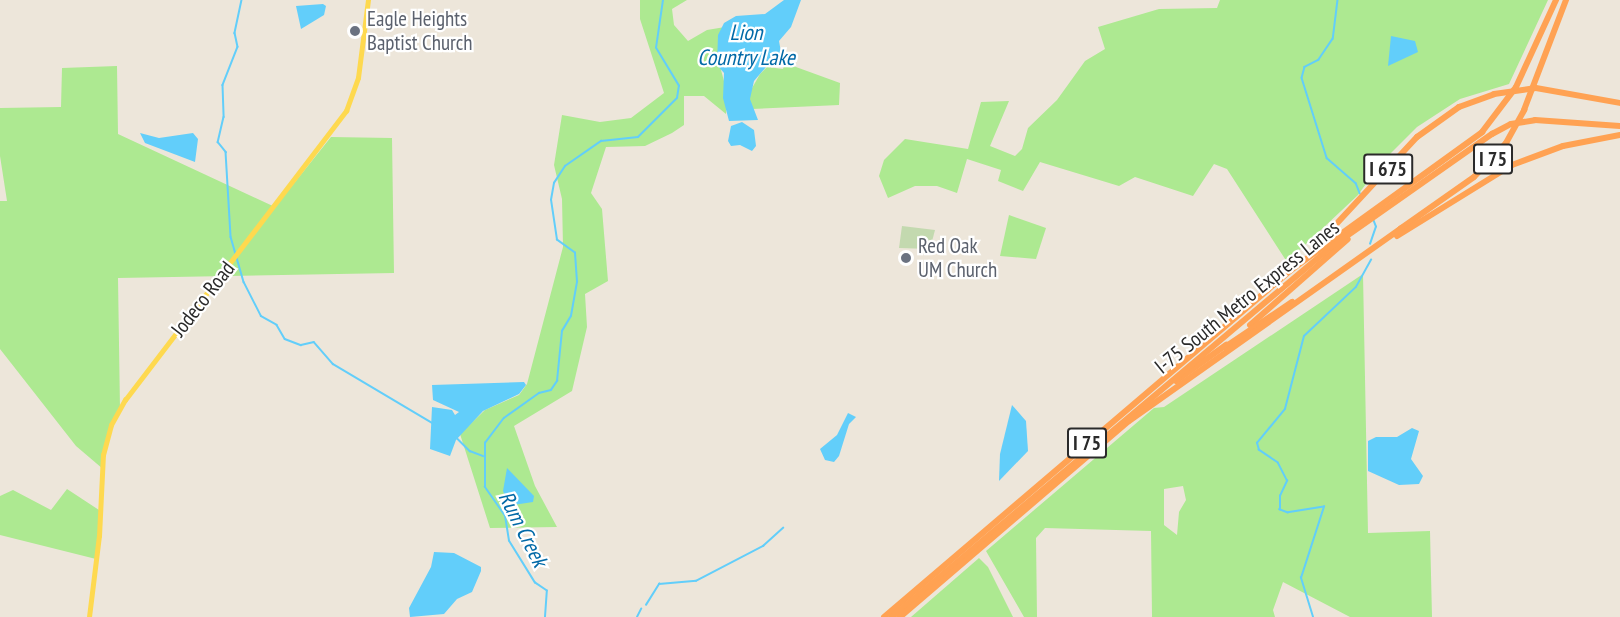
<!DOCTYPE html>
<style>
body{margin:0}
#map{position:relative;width:1620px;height:617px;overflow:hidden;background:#ede6da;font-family:"PT Sans Narrow",sans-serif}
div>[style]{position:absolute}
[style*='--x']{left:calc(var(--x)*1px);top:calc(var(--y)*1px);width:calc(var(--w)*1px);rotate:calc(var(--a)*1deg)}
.green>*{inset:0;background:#ade991}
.cemetery>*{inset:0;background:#c3d9af}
.water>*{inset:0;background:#62cefa}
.stream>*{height:1.5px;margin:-0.75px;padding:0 0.75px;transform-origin:0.75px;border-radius:0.75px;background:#62cefa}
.major>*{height:4.5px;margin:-2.25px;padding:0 2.25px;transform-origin:2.25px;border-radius:2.25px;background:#fed94f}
.highway>*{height:6px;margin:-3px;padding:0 3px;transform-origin:3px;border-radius:3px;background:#ffa253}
.dots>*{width:16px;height:16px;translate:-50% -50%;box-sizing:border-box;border:3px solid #fff;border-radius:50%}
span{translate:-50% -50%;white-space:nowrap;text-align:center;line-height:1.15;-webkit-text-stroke:4.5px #fff;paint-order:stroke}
.shield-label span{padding:2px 4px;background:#fff;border:2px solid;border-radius:4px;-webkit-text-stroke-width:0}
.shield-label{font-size:20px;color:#2a2a2a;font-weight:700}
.worship-label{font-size:21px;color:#5b616d}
.left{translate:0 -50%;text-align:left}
.street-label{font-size:21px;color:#2a2a2a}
.water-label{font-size:22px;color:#0169a7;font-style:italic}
</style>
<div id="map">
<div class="green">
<div style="clip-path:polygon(640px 0,687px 0,672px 9px,674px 25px,688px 41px,707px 30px,725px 27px,721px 70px,727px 92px,726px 114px,704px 96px,684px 96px,684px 125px,672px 133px,645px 146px,606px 147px,591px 193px,602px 209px,608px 281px,585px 294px,587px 327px,572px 391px,514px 426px,535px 486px,557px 527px,490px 528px,460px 434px,485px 410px,519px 395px,527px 384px,563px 247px,562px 199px,554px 165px,562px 115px,600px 122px,631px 118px,664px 93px,640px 19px)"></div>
<div style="clip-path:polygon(1220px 0,1548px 0,1509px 84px,1460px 99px,1417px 127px,1380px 164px,1358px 195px,1287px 262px,1227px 169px,1214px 164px,1193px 196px,1135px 177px,1119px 186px,1040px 162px,1023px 191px,998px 181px,1001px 170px,967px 159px,957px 193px,937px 186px,915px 186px,888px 198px,879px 176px,884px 160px,905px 139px,968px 149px,981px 102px,1009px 101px,990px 146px,1015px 156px,1022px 149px,1028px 128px,1057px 100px,1085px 61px,1105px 49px,1098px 27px,1159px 9px,1217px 8px)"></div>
<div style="clip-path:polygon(785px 63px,840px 83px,839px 105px,751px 109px,747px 97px,760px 74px,767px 67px,783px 69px)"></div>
<div style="clip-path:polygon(117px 66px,118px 134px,275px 207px,331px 137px,392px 138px,394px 273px,118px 278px,120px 409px,110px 426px,103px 469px,76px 446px,0 349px,0 201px,7px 201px,0 156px,0 108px,61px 107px,62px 68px)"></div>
<div style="clip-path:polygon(1009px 215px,1046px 228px,1036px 259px,1000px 256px)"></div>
<div style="clip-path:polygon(evenodd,1363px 274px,1368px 533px,1430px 531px,1432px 617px,1350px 617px,1283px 582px,1273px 610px,1275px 617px,1152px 617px,1151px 531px,1045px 528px,1036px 538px,1037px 617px,1024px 617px,986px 551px,1154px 408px,1164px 407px,1363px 274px,1183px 486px,1186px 500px,1179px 512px,1177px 535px,1164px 525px,1164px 489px,1183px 486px)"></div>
<div style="clip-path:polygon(67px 489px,102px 512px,96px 559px,0 535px,0 496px,13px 490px,51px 510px)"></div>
<div style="clip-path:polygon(979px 558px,988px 567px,1013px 617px,911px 617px)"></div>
</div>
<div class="cemetery">
<div style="clip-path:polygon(902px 226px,935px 230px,930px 249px,899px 248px)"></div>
</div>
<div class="water">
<div style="clip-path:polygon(784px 0,801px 0,791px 27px,779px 41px,783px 63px,766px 67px,754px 81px,750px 99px,758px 120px,729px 121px,723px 98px,724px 73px,717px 65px,718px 35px,724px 23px,736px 16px,765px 14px)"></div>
<div style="clip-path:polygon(323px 4px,326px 6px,324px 15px,301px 29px,296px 6px)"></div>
<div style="clip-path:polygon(1391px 36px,1415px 41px,1418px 52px,1388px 66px)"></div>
<div style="clip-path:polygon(742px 122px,754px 130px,756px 146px,752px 151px,740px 145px,731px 146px,728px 141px,731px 126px)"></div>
<div style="clip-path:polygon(140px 133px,159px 138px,193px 133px,198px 139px,195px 162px,145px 143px)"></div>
<div style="clip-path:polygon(524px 382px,526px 385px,519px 394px,483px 411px,456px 440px,450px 456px,430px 449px,432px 407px,452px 410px,455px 415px,459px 412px,433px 400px,432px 385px)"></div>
<div style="clip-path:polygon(1012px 405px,1026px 421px,1028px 451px,999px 481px,1000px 454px)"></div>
<div style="clip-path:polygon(848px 413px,856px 417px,849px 424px,839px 456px,834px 462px,825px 460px,820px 449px,837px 435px)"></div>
<div style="clip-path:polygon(1412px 428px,1419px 431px,1411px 459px,1423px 476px,1419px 484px,1399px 485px,1368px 471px,1368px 441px,1376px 437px,1397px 437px)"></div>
<div style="clip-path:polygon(507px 468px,534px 496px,533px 502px,513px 505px,507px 501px,503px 491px)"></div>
<div style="clip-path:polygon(434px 552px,454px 553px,481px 567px,481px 571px,472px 592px,457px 599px,444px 614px,410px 617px,409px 608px,431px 567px)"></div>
</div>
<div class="stream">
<div style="--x:242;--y:0;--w:34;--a:102"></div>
<div style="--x:235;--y:33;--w:14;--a:78"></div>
<div style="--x:238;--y:47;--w:41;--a:111.5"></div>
<div style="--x:223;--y:85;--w:32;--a:88"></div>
<div style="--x:224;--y:117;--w:26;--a:103"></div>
<div style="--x:218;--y:142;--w:13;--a:51"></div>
<div style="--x:226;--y:152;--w:85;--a:86.6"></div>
<div style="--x:231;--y:237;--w:47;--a:73.9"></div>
<div style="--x:244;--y:282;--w:38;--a:63"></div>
<div style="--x:261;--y:316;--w:18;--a:29"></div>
<div style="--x:277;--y:325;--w:16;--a:60"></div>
<div style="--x:285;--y:339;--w:17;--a:21"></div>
<div style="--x:301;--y:345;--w:13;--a:-13"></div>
<div style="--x:314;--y:342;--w:29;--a:49"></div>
<div style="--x:333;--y:364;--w:117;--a:30.7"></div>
<div style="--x:1338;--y:0;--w:39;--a:97"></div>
<div style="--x:1333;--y:39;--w:25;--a:124"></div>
<div style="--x:1319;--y:60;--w:16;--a:153"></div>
<div style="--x:1305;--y:67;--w:11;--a:105"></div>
<div style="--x:1302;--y:78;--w:84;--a:72.6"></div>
<div style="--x:1327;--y:158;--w:38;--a:41"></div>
<div style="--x:1356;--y:183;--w:11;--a:68"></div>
<div style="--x:1370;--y:244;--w:18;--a:-71"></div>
<div style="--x:1376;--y:227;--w:9;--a:-111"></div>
<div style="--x:456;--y:437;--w:20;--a:45"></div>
<div style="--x:470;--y:451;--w:14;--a:21"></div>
<div style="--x:646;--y:605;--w:25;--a:-58"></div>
<div style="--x:659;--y:584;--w:37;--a:-5"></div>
<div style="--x:696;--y:581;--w:76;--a:-27.6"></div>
<div style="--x:763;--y:546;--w:27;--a:-42"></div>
<div style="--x:545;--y:617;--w:26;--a:-86"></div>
<div style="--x:547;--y:591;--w:14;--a:-146"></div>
<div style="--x:535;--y:583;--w:49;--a:-121.8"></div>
<div style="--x:509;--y:541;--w:25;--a:-99"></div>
<div style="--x:505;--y:516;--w:35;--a:-125"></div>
<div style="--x:485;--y:487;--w:44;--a:-90"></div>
<div style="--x:485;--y:443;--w:31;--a:-53"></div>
<div style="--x:504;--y:418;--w:43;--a:-35.5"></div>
<div style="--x:539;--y:393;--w:12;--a:-14"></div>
<div style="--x:551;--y:390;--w:11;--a:-56"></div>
<div style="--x:557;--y:381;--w:50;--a:-84.3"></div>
<div style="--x:562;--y:331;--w:17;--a:-59"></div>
<div style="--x:571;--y:316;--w:35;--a:-80"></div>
<div style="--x:577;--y:282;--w:29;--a:-94"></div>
<div style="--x:575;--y:253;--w:22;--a:-144"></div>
<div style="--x:557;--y:240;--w:40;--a:-98.5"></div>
<div style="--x:551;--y:200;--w:17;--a:-80"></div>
<div style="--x:554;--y:183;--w:20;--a:-57"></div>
<div style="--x:565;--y:166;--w:44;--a:-34.8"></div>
<div style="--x:601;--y:141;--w:37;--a:-6"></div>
<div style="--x:638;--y:137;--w:55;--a:-45"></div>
<div style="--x:677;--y:98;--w:12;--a:-81"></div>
<div style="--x:679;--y:86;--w:44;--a:-121.2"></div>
<div style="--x:656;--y:48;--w:49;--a:-81.7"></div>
<div style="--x:637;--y:617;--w:9;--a:-63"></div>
<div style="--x:1313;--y:617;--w:41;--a:-107.1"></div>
<div style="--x:1301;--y:578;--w:75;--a:-72.1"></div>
<div style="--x:1324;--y:507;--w:36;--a:171"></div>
<div style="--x:1288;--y:513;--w:9;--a:-159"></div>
<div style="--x:1280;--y:510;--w:14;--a:-90"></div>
<div style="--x:1280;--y:496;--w:17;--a:-65"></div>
<div style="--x:1287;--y:481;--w:20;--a:-117"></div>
<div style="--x:1278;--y:463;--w:23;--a:-146"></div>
<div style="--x:1259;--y:450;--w:7;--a:-106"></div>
<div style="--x:1257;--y:443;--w:44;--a:-50.5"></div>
<div style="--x:1285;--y:409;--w:75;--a:-75.4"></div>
<div style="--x:1304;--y:336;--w:71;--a:-43.3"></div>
<div style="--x:1356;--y:287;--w:31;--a:-61"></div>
</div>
<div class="major">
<div style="--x:89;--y:617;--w:82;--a:-83"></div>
<div style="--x:99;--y:536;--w:81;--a:-87.2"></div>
<div style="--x:103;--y:455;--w:31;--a:-75"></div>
<div style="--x:111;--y:425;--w:29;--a:-61"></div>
<div style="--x:125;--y:400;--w:364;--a:-52.6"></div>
<div style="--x:346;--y:111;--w:35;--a:-70"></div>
<div style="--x:358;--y:78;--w:79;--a:-82.7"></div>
</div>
<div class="highway">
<div style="--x:1400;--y:229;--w:90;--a:-35.1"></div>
<div style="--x:1474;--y:177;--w:47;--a:-46.7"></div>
<div style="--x:1506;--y:143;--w:38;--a:-61"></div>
<div style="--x:1524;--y:110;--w:118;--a:-69.1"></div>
<div style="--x:1397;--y:236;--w:135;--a:-31.7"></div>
<div style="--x:1512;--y:165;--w:54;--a:-20.4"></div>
<div style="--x:1563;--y:146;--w:58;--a:-10.9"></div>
<div style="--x:1315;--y:247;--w:150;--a:-47.2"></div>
<div style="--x:1417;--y:137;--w:52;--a:-35.5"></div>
<div style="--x:1459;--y:107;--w:37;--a:-20"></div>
<div style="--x:1494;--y:94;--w:42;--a:-8.1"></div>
<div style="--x:1536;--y:88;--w:85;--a:10.1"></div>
<div style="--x:1250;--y:325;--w:130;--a:-41.3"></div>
<div style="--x:1225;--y:347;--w:81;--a:-33.9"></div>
<div style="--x:1176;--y:381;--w:62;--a:-35.8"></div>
<div style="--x:884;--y:617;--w:535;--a:-40.45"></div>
<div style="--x:1291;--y:270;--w:236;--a:-35.8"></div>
<div style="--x:1482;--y:132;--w:56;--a:-52.9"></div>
<div style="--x:1516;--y:87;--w:96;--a:-65.3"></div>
<div style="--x:892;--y:617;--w:574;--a:-40.13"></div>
<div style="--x:1331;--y:247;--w:197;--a:-35.1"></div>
<div style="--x:1492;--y:134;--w:21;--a:-28"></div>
<div style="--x:1511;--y:124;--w:24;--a:-9"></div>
<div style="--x:1535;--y:120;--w:85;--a:4"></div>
<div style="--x:900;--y:617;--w:301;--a:-40.6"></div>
<div style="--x:1129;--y:421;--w:334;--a:-35.3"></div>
</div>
<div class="dots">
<div style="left:355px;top:31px;background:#6b7280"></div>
<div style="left:906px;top:258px;background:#6b7280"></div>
</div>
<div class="shield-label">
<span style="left:1493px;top:159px">I 75</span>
<span style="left:1388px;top:169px">I 675</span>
<span style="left:1087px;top:443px">I 75</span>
</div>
<div class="worship-label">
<span class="left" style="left:367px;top:31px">Eagle Heights<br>Baptist Church</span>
<span class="left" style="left:918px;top:258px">Red Oak<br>UM Church</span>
</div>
<div class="street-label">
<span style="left:1247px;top:297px;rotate:-39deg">I-75 South Metro Express Lanes</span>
<span style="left:203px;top:299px;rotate:-52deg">Jodeco Road</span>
</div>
<div class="water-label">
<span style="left:746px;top:45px">Lion<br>Country Lake</span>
<span style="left:523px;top:529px;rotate:63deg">Rum Creek</span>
</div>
</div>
